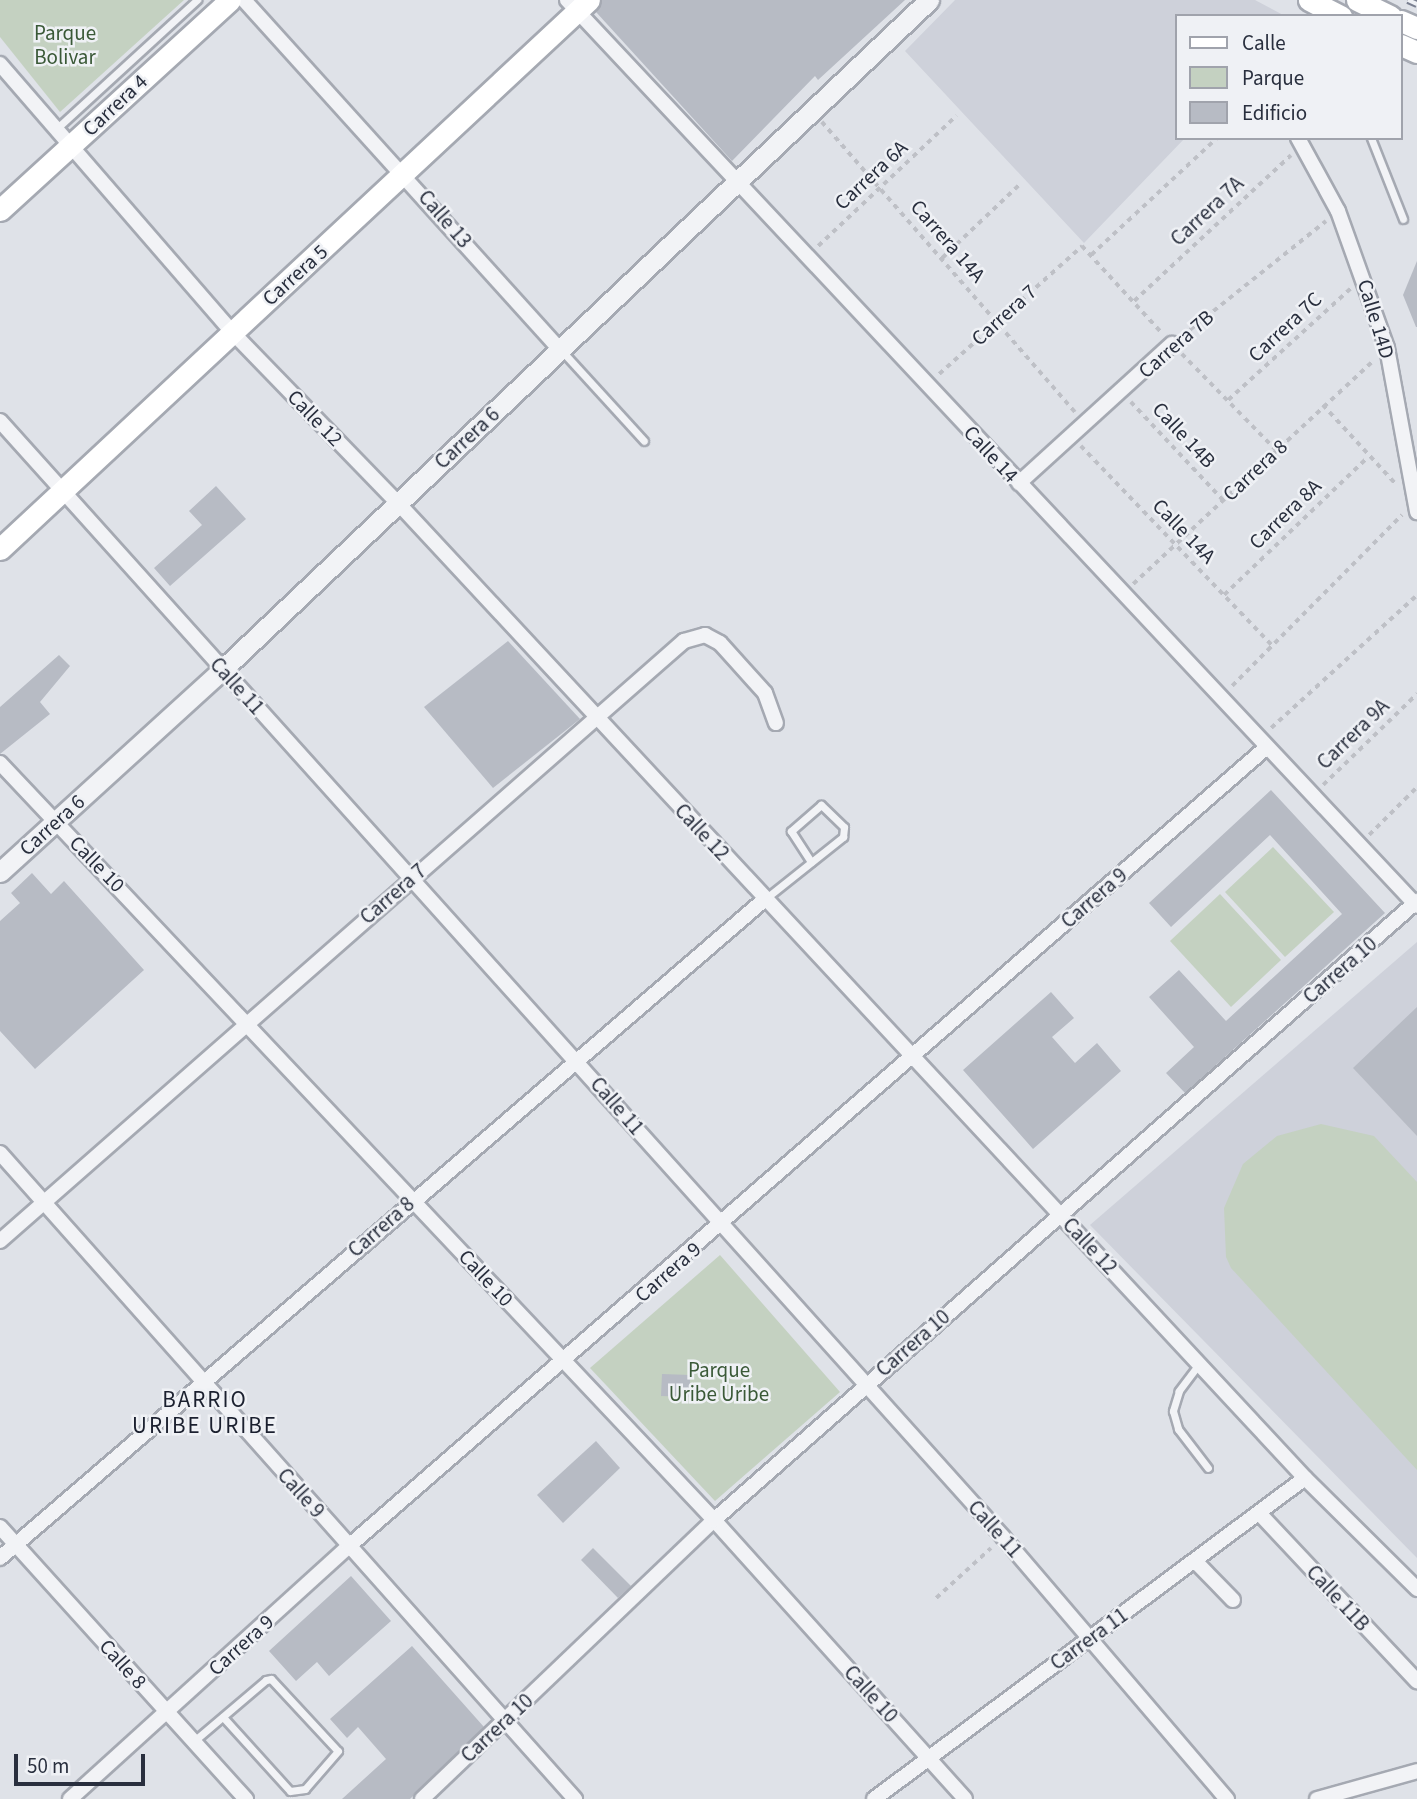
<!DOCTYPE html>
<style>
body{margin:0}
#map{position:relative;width:1417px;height:1799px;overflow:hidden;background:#dfe2e8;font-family:"Source Sans 3",sans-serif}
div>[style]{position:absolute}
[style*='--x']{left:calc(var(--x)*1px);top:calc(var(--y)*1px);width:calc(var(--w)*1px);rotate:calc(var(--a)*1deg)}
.built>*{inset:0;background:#ced1da}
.green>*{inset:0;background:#c4d1c1}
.building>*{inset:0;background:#b7bbc4}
.path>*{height:3.5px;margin-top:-1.75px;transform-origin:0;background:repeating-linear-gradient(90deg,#bec0c6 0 5px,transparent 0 10px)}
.roads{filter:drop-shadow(2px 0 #a5a9b2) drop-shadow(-2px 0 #a5a9b2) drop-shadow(0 2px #a5a9b2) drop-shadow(0 -2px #a5a9b2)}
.service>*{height:7px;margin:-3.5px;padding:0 3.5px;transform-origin:3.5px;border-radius:3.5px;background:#f2f3f6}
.minor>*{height:14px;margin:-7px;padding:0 7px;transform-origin:7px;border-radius:7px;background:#f2f3f6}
.tertiary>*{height:19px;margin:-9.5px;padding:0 9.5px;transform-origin:9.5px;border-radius:9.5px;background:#f2f3f6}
.secondary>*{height:21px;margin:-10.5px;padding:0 10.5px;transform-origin:10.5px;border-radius:10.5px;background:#fff}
.rail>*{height:8px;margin-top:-4px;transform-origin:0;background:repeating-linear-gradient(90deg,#eff1f5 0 16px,#7a8091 0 32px);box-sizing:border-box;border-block:2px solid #7a8091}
span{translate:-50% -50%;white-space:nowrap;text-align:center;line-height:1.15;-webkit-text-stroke:5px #eff1f5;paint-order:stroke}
.park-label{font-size:21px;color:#3a5937}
.street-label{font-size:21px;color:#292f3e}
.neighbourhood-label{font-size:23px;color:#1b202f;letter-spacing:2px}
.legend{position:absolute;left:1175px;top:14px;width:228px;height:126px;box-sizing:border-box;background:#eff1f5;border:2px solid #a0a3ac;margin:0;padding:9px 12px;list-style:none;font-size:21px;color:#292f3e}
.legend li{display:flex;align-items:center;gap:14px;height:35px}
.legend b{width:35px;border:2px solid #a0a3ac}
.scale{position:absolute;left:14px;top:1754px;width:131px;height:32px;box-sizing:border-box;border:4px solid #292f3e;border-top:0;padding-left:9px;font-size:21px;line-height:24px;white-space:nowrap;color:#292f3e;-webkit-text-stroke:5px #eff1f5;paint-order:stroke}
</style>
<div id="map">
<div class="built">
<div style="clip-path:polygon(955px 0,1255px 0,1285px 16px,1177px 16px,1177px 138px,1185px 138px,1084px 243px,905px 51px)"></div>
<div style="clip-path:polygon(1417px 942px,1417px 1558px,1090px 1225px)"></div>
</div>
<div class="green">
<div style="clip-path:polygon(0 0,184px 0,60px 112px,0 37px)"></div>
<div style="clip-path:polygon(1273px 847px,1334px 912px,1285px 957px,1225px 892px)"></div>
<div style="clip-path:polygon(1220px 894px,1281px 960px,1231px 1007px,1170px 941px)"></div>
<div style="clip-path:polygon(1321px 1124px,1374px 1136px,1417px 1182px,1417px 1470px,1231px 1268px,1226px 1257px,1224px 1208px,1243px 1164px,1277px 1136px)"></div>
<div style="clip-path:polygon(720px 1255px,840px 1392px,715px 1501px,590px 1368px)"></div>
</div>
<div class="building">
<div style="clip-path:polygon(602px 0,905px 0,818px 80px,815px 76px,732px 161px,596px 12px)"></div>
<div style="clip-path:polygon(1417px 261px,1417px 327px,1416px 327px,1403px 295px)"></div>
<div style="clip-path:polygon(216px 486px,246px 519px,170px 586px,154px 568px,202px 525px,189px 511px)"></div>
<div style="clip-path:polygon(508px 641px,580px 719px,493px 788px,424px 707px)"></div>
<div style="clip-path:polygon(59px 655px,70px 666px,40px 702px,50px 714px,0 754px,0 707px)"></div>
<div style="clip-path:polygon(1271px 790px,1385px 913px,1185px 1093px,1166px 1073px,1194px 1047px,1149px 997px,1179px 970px,1226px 1021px,1342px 914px,1270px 835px,1171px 927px,1149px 903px)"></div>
<div style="clip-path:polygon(32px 873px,51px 894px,64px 881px,144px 970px,35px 1069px,0 1031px,0 921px,20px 903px,11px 893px)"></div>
<div style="clip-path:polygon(1051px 992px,1074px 1018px,1052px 1037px,1075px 1063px,1097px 1043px,1121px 1071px,1033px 1149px,963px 1070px)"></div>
<div style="clip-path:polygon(1417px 1007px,1417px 1136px,1353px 1068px)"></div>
<div style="clip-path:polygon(662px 1374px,690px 1375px,690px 1397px,661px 1396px)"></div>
<div style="clip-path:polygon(596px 1441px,620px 1468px,563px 1523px,537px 1495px)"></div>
<div style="clip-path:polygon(593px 1548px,631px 1586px,618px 1598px,581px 1560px)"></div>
<div style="clip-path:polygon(351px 1576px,391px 1621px,329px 1676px,317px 1662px,296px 1681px,269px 1651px)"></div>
<div style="clip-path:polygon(412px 1646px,484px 1727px,410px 1799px,342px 1799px,386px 1759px,358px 1727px,347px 1738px,330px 1719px)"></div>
</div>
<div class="path">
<div style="--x:822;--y:122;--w:385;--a:48.9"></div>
<div style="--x:818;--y:246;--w:190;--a:-43.3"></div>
<div style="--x:1091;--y:255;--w:172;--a:-42.9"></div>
<div style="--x:942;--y:258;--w:108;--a:-43.5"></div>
<div style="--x:1134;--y:301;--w:214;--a:-42.9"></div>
<div style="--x:1182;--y:336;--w:184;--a:-38.6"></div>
<div style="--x:1182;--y:354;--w:134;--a:45.6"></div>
<div style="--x:939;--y:374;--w:192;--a:-41.8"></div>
<div style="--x:1082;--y:246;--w:118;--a:47.4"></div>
<div style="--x:1228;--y:400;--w:166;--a:-42.3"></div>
<div style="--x:1131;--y:402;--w:134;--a:46.8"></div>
<div style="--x:1323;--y:405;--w:106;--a:47.3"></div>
<div style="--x:1081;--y:446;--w:279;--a:46.2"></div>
<div style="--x:1133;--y:584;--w:329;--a:-42.9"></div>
<div style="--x:1224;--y:595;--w:199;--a:-43.8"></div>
<div style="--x:1232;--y:686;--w:241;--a:-45.2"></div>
<div style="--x:1271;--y:728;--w:197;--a:-42.3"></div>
<div style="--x:1323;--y:785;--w:131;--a:-44.1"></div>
<div style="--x:1369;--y:835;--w:68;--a:-45"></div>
<div style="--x:936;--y:1598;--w:74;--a:-42.3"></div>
</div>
<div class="roads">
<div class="service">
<div style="--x:55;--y:130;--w:193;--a:-42.5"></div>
<div style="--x:1371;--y:138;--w:87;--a:68.4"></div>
<div style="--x:561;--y:350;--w:123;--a:47.6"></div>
<div style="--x:765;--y:899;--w:100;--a:-38.5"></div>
<div style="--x:843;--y:837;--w:10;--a:-84"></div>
<div style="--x:844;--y:827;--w:32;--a:-136"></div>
<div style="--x:821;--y:805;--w:40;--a:139"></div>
<div style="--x:791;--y:831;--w:37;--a:57"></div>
<div style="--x:1199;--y:1364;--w:34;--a:127"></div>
<div style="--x:1179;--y:1391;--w:21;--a:107"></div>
<div style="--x:1173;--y:1411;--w:19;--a:74"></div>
<div style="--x:1178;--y:1429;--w:49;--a:52.4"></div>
<div style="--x:194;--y:1741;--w:94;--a:-40.3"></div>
<div style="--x:266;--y:1680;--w:5;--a:-11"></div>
<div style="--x:271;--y:1679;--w:98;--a:47.1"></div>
<div style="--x:338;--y:1751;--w:50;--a:131"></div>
<div style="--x:305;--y:1789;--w:15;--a:172"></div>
<div style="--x:290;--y:1791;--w:100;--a:-132.2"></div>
</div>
<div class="minor">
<div style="--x:244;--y:0;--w:472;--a:47.9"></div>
<div style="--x:567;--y:0;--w:1242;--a:46.83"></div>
<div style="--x:0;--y:64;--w:354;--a:49.1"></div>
<div style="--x:232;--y:332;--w:238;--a:45.9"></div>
<div style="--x:398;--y:503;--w:1332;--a:47.07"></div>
<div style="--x:1305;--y:1478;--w:158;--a:44.7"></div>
<div style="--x:1298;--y:138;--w:83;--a:61.3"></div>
<div style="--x:1338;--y:211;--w:145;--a:70.3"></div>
<div style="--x:1387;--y:348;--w:167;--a:79.6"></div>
<div style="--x:0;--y:421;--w:1500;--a:48.05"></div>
<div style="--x:1003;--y:1537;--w:345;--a:49.5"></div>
<div style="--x:1019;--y:483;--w:207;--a:-42.3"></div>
<div style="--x:0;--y:763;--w:1041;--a:46.67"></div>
<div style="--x:714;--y:1520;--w:375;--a:48"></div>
<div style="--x:0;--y:1153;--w:865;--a:48.33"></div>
<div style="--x:0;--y:1241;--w:910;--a:-41.26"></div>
<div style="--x:684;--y:641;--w:22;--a:-16"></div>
<div style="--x:705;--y:635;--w:17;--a:28"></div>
<div style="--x:720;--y:643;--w:67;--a:48"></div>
<div style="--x:765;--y:693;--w:32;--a:70"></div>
<div style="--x:1259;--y:1513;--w:231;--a:46.8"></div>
<div style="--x:0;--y:1527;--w:367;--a:47.9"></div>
<div style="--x:0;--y:1558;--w:1010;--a:-40.74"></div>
<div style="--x:1196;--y:1562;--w:53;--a:45.8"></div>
<div style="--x:70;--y:1799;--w:377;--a:-42.2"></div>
<div style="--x:349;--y:1546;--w:1217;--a:-41.04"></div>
<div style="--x:422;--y:1799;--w:404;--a:-43.7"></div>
<div style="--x:714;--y:1520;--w:937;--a:-41.36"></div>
<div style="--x:874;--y:1799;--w:537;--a:-36.68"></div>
<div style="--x:1317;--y:1799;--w:104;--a:-15.6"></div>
</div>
<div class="tertiary">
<div style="--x:0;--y:872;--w:300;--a:-42.3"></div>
<div style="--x:222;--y:670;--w:974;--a:-43.46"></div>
</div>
<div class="secondary">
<div style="--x:1309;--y:0;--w:36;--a:27"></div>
<div style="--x:1357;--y:0;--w:37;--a:26"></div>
<div style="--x:1401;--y:21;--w:17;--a:24"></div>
<div style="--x:1401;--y:45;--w:17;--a:24"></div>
<div style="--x:0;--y:210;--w:311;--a:-42.4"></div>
<div style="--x:0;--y:549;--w:805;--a:-42.99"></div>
</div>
</div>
<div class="rail">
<div style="--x:1408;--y:0;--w:10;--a:24"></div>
</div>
<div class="park-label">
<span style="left:65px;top:45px">Parque<br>Bolivar</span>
<span style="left:719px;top:1382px">Parque<br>Uribe Uribe</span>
</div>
<div class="street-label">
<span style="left:115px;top:105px;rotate:-43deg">Carrera 4</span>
<span style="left:871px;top:175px;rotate:-43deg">Carrera 6A</span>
<span style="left:1207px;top:211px;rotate:-43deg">Carrera 7A</span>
<span style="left:445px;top:219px;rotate:49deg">Calle 13</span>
<span style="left:948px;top:241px;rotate:49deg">Carrera 14A</span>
<span style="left:295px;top:275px;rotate:-42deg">Carrera 5</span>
<span style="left:1004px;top:315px;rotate:-42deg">Carrera 7</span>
<span style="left:1376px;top:319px;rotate:73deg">Calle 14D</span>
<span style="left:1285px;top:327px;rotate:-43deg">Carrera 7C</span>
<span style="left:1176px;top:344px;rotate:-41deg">Carrera 7B</span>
<span style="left:315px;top:418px;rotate:46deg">Calle 12</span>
<span style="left:1184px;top:435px;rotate:47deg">Calle 14B</span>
<span style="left:467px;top:438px;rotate:-43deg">Carrera 6</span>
<span style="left:991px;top:454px;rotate:47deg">Calle 14</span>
<span style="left:1255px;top:470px;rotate:-43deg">Carrera 8</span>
<span style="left:1285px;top:514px;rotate:-44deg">Carrera 8A</span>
<span style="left:1184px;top:531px;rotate:46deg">Calle 14A</span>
<span style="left:237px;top:686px;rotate:48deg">Calle 11</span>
<span style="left:1353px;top:734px;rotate:-44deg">Carrera 9A</span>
<span style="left:52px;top:825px;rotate:-42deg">Carrera 6</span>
<span style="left:702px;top:832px;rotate:47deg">Calle 12</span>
<span style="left:97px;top:864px;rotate:46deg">Calle 10</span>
<span style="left:393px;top:894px;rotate:-41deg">Carrera 7</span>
<span style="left:1094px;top:898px;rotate:-41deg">Carrera 9</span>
<span style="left:1340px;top:970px;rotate:-41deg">Carrera 10</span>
<span style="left:617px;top:1106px;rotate:49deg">Calle 11</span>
<span style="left:381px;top:1227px;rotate:-41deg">Carrera 8</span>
<span style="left:1090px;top:1246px;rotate:47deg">Calle 12</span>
<span style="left:668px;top:1272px;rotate:-41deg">Carrera 9</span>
<span style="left:486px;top:1278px;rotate:47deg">Calle 10</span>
<span style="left:913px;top:1343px;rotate:-41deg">Carrera 10</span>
<span style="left:301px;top:1493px;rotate:48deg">Calle 9</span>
<span style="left:995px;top:1529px;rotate:48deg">Calle 11</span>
<span style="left:1338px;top:1598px;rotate:47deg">Calle 11B</span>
<span style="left:1089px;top:1639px;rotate:-36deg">Carrera 11</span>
<span style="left:241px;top:1645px;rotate:-42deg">Carrera 9</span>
<span style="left:123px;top:1664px;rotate:48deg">Calle 8</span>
<span style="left:871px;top:1694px;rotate:48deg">Calle 10</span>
<span style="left:497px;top:1728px;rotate:-43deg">Carrera 10</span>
</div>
<div class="neighbourhood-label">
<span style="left:205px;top:1413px">BARRIO<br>URIBE URIBE</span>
</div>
<ul class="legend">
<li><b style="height:9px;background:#fff"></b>Calle</li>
<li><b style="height:19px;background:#c4d1c1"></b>Parque</li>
<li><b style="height:19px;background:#b7bbc4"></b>Edificio</li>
</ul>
<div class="scale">50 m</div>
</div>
